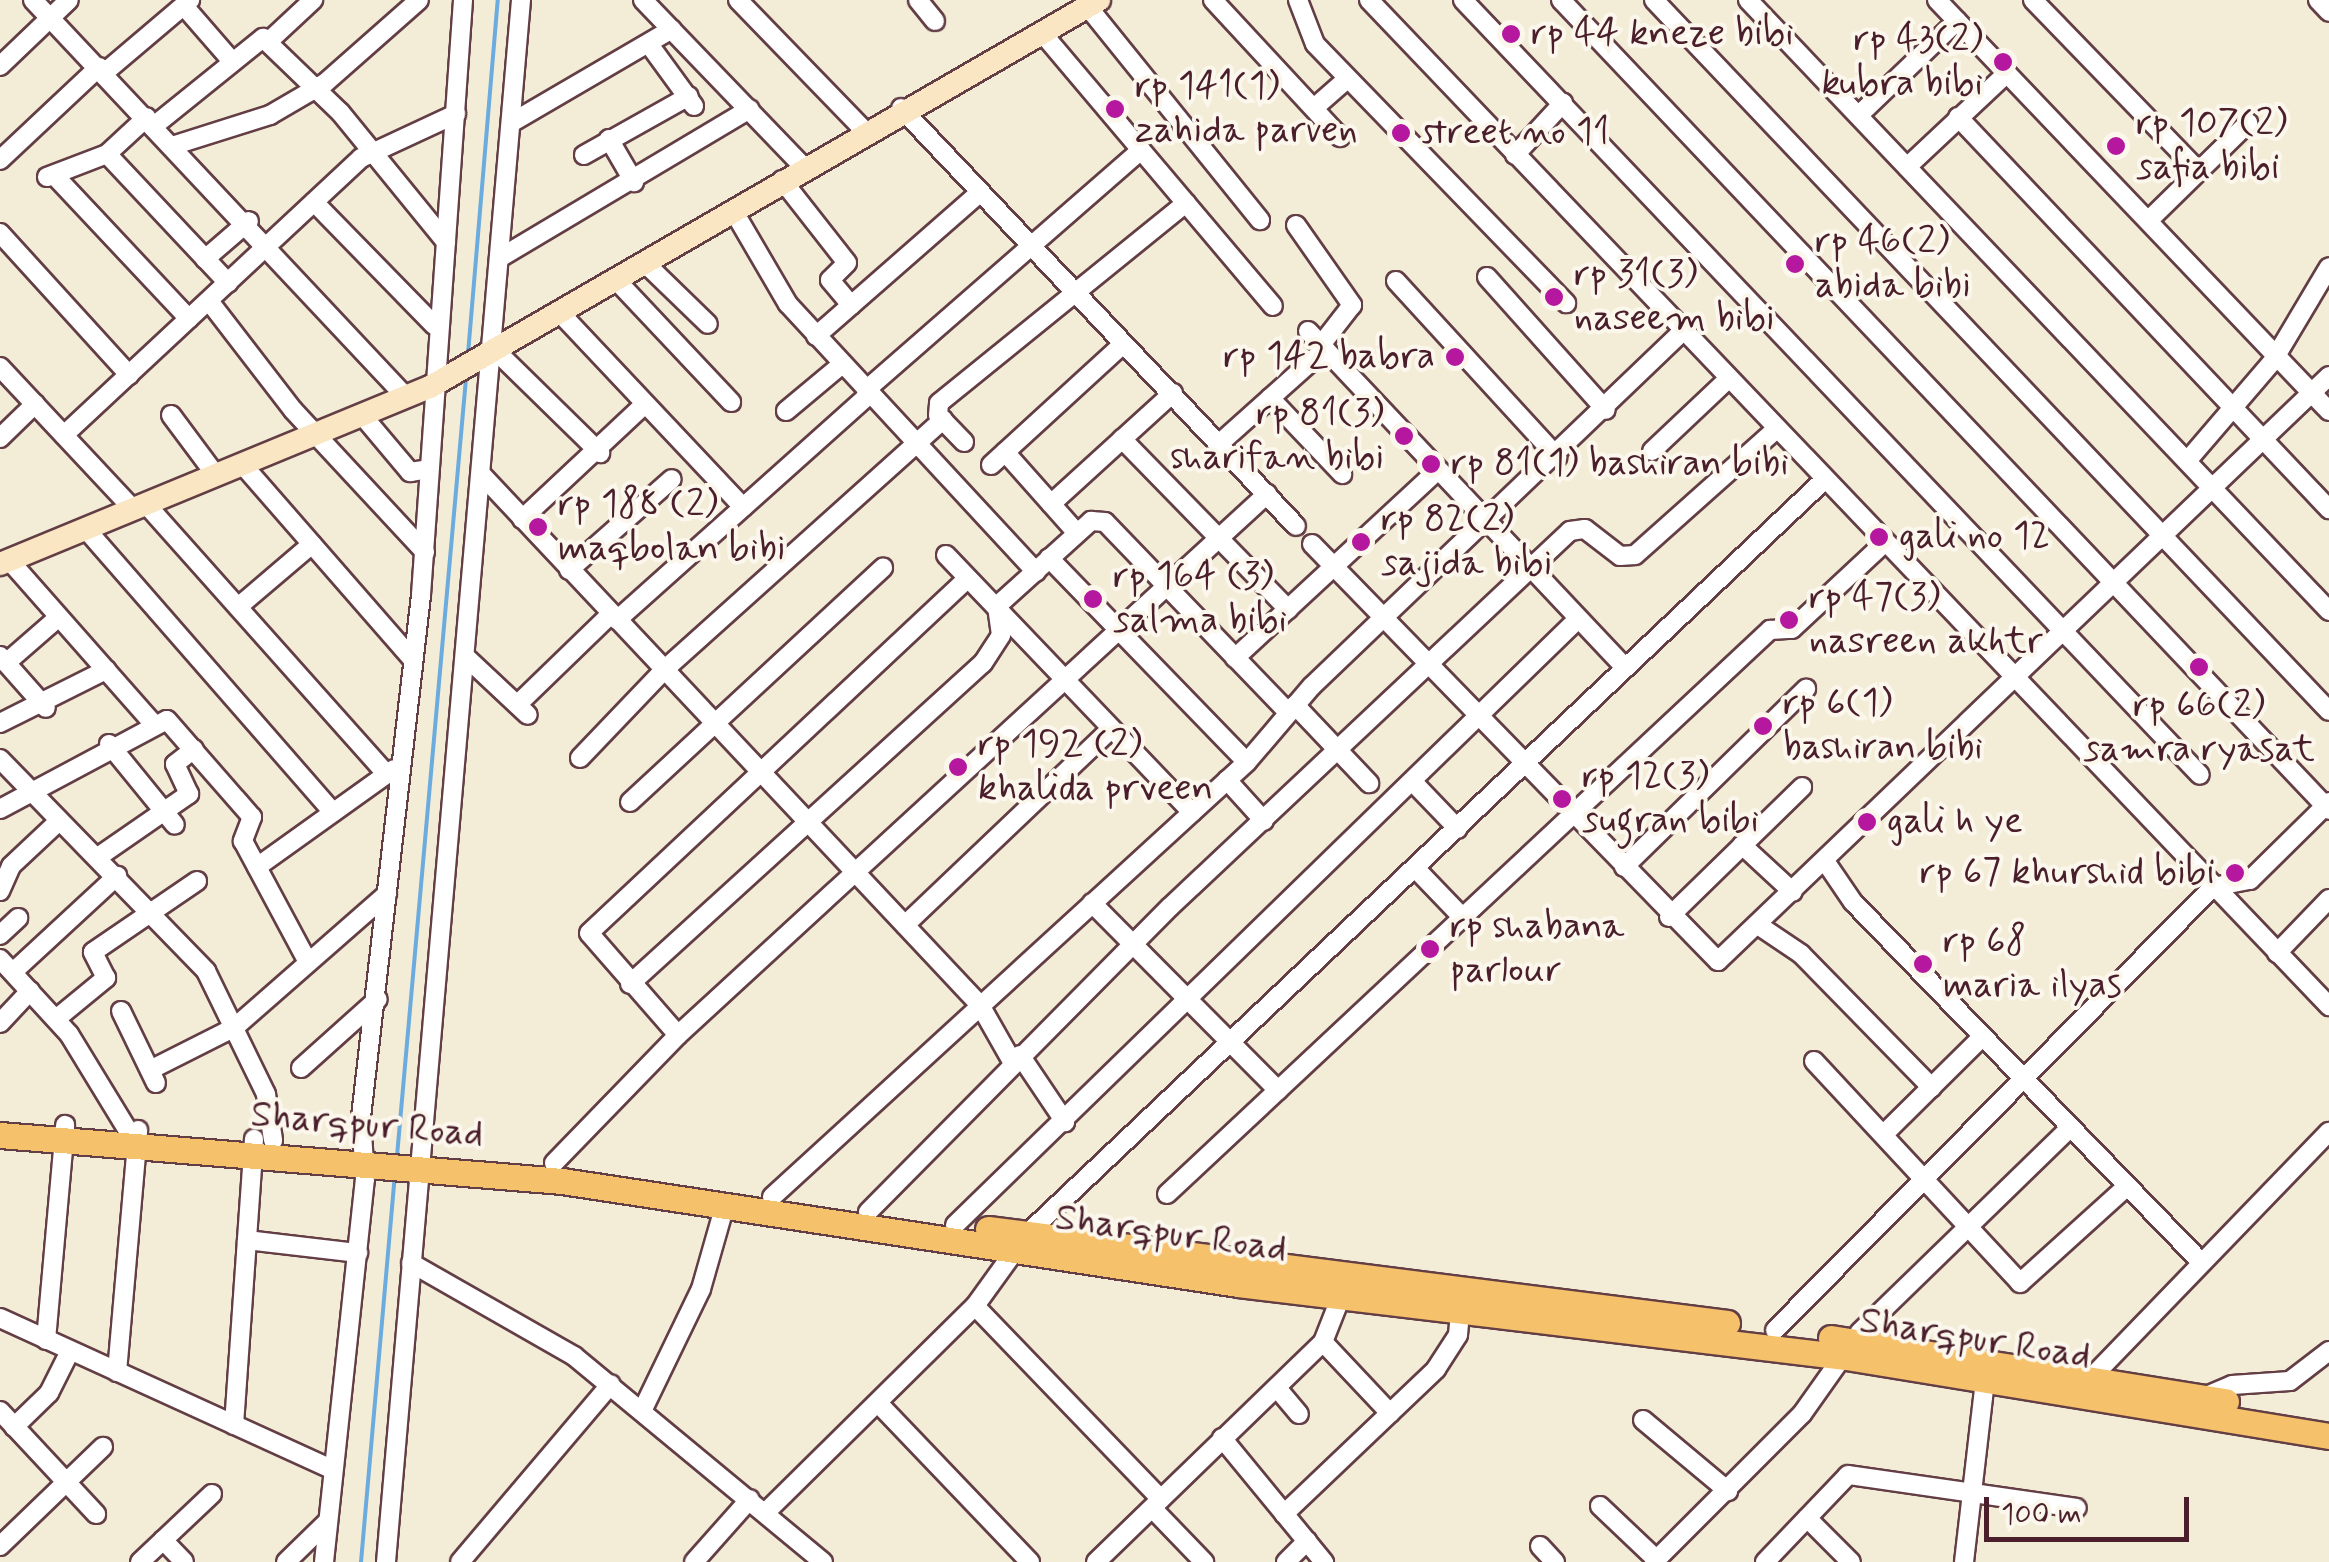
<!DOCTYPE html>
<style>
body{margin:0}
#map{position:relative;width:2329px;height:1562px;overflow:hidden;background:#f3edd8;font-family:Mynerve,sans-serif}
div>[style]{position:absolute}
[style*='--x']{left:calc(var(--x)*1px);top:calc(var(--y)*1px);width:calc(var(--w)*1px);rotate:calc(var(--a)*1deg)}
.stream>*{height:4px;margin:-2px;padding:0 2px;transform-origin:2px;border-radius:2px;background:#6babde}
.roads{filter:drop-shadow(2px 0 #633e45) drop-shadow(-2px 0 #633e45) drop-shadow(0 2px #633e45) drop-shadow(0 -2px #633e45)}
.street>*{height:18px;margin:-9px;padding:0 9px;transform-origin:9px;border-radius:9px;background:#fff}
.secondary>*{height:22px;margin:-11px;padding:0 11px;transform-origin:11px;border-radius:11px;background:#fbe6c4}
.primary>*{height:25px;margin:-12.5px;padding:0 12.5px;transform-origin:12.5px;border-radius:12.5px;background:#f5c16b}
.dots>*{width:28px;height:28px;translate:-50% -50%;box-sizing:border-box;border:5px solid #fbf7ec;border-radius:50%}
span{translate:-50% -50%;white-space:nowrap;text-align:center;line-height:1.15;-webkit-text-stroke:8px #fbf7ec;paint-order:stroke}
.poi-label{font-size:38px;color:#4a1f2b}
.left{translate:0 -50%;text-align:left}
.right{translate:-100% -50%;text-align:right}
.street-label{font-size:38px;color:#4a1f2b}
.scale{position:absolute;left:1984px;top:1497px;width:205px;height:45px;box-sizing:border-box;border:5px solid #4a1f2b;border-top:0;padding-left:12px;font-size:30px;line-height:35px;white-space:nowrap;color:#4a1f2b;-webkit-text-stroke:8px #fbf7ec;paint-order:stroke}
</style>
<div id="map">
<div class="stream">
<div style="--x:468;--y:354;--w:355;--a:-85.2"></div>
<div style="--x:397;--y:1156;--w:781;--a:-84.93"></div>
<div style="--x:361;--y:1562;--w:388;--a:-85"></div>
</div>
<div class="roads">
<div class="street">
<div style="--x:33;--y:0;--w:545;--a:46.79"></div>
<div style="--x:643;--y:0;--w:231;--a:46.1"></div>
<div style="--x:738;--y:0;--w:181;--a:45.9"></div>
<div style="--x:918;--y:0;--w:27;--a:51"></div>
<div style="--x:1213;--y:0;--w:187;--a:47.2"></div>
<div style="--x:1298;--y:0;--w:47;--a:68.9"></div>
<div style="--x:1315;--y:44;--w:361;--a:45.9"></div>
<div style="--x:1369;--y:0;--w:1391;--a:46.34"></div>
<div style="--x:1463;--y:0;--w:1069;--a:46.44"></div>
<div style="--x:1561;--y:0;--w:1116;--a:46.52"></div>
<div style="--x:1654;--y:0;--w:980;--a:46.49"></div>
<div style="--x:1748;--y:0;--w:843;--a:46.44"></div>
<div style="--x:1937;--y:0;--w:568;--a:46.36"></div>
<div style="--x:2033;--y:0;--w:238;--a:45.9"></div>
<div style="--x:2318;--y:0;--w:16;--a:47"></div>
<div style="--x:184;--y:6;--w:70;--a:49"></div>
<div style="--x:1088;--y:7;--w:274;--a:51.1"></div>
<div style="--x:1043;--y:34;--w:356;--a:49.8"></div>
<div style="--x:268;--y:42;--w:62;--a:-43"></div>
<div style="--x:651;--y:47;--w:73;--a:53.9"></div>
<div style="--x:0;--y:66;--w:95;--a:-43.7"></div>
<div style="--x:104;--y:73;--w:113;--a:-40.3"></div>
<div style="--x:901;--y:108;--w:575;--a:46.62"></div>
<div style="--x:1314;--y:108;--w:44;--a:-41.3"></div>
<div style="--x:1859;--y:115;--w:136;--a:-43.8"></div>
<div style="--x:1958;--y:117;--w:540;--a:46.58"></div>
<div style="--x:511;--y:123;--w:186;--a:-30.3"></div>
<div style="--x:155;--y:125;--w:139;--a:-38.9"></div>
<div style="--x:263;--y:38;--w:107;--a:43.9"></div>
<div style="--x:340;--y:112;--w:168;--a:50.8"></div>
<div style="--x:609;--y:139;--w:50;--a:59.8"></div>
<div style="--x:175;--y:145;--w:100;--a:-17.5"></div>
<div style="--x:270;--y:115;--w:64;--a:-30.2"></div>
<div style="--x:325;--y:83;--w:125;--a:-41.4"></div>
<div style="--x:107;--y:154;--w:177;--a:46.8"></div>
<div style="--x:584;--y:155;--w:120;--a:-29.3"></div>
<div style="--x:1515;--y:155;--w:71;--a:-47.3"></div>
<div style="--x:0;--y:160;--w:136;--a:-43.2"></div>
<div style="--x:1907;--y:167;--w:137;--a:-43.2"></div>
<div style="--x:54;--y:175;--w:197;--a:46.8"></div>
<div style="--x:47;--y:177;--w:64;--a:-21"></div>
<div style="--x:107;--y:154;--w:54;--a:-42.8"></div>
<div style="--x:782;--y:180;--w:105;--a:51.9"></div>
<div style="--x:847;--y:263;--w:24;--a:135"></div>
<div style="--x:830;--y:280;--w:33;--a:50"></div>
<div style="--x:314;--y:202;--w:172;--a:45.7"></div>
<div style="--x:733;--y:210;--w:109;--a:59.7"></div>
<div style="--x:788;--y:304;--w:365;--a:47.2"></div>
<div style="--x:2149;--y:220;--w:139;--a:-44.4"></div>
<div style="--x:1296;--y:225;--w:98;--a:55"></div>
<div style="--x:1352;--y:305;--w:51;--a:127.8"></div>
<div style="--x:0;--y:233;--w:192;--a:47.7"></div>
<div style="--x:503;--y:256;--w:287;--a:-30.8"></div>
<div style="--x:205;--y:259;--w:58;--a:-40.8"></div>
<div style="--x:646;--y:264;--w:86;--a:44.1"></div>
<div style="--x:1487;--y:277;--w:178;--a:48.2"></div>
<div style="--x:1396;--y:281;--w:239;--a:47.5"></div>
<div style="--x:618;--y:282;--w:165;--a:46.7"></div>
<div style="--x:209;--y:301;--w:138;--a:52.4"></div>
<div style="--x:293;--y:410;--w:194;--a:47.1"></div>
<div style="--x:562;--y:315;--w:264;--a:46.7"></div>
<div style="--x:1308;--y:331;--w:463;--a:46.7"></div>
<div style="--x:816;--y:336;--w:215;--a:-41.2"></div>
<div style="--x:496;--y:351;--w:146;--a:44.4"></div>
<div style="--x:0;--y:367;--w:193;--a:46.9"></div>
<div style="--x:866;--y:390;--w:365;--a:-41.1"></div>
<div style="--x:1270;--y:398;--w:105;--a:46.5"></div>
<div style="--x:786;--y:411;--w:72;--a:-39.9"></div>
<div style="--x:171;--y:415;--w:74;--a:53.3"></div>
<div style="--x:362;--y:415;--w:75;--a:49.9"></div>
<div style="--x:410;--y:472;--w:19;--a:-9"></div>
<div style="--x:64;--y:435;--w:406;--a:-43"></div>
<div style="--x:361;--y:158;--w:105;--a:-24.9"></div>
<div style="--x:0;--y:438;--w:49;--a:-44.2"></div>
<div style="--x:1122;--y:439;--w:238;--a:45.7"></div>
<div style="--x:964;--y:442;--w:37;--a:-134"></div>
<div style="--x:938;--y:415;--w:12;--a:-85"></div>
<div style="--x:939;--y:403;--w:318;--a:-39"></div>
<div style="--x:1220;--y:443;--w:141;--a:-41.8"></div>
<div style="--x:1652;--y:451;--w:103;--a:-43.4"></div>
<div style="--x:1005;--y:452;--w:107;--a:48.4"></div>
<div style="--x:2188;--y:460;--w:130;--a:-49.4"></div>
<div style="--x:2273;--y:361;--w:109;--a:-59.2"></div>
<div style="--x:242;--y:464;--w:260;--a:48.9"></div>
<div style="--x:991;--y:465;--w:179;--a:-42.5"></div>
<div style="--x:481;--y:474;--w:729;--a:46.78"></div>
<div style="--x:980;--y:1005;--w:67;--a:60.4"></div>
<div style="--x:145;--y:503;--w:361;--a:48.3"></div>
<div style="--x:1051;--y:504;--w:165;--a:-42.3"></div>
<div style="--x:522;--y:519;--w:167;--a:-43.1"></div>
<div style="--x:85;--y:528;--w:377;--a:48.9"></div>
<div style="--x:1312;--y:544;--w:582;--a:45.77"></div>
<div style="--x:1718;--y:961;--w:846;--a:-43.75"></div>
<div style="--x:946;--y:555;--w:356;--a:46.3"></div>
<div style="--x:1049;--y:558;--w:284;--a:45.9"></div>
<div style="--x:9;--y:560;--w:215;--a:48.6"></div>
<div style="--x:569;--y:570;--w:137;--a:-41.5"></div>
<div style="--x:238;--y:607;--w:97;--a:-40.4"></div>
<div style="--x:617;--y:620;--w:339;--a:-41.8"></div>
<div style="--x:0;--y:656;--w:69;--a:48.5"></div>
<div style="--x:467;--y:658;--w:83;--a:43.1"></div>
<div style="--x:1235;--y:658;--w:274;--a:-42.8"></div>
<div style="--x:6;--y:663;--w:70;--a:-41"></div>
<div style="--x:518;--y:704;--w:129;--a:-44.1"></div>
<div style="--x:1295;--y:705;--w:108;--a:46.5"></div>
<div style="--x:0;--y:723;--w:119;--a:-26.6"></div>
<div style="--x:109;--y:744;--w:104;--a:50.8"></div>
<div style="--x:580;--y:758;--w:122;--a:-46.3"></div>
<div style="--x:664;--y:670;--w:375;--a:-41.9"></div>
<div style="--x:0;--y:759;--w:296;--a:45.8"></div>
<div style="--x:206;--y:971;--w:137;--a:64"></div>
<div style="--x:266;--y:1094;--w:47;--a:81.3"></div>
<div style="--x:1227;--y:780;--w:55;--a:47.9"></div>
<div style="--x:1412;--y:781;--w:66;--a:46.2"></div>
<div style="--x:630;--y:802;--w:345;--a:-42.8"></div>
<div style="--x:0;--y:809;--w:189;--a:-28.1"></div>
<div style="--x:167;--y:720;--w:129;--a:48.8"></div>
<div style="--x:252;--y:817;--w:26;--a:111"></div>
<div style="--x:243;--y:841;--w:137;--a:61.8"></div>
<div style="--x:1742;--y:845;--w:69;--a:42.7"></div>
<div style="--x:98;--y:857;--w:111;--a:-34.7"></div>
<div style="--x:189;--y:794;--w:33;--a:-115"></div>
<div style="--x:175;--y:764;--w:24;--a:-38"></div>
<div style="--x:1825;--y:861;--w:50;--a:55.7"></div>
<div style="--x:1853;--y:902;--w:501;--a:45.97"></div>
<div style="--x:257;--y:867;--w:168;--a:-35.6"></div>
<div style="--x:1624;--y:867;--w:255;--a:-44.4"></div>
<div style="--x:1416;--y:869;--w:68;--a:46.2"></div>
<div style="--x:0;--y:891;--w:27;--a:-66"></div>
<div style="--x:11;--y:866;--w:66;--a:-43.2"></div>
<div style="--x:1092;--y:903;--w:264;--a:45.2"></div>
<div style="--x:1669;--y:917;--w:186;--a:-44.3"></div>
<div style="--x:905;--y:925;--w:284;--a:-43.6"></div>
<div style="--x:1758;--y:925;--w:52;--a:34"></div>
<div style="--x:1801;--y:954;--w:187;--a:45.6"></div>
<div style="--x:0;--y:935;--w:25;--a:-43"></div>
<div style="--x:2277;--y:953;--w:75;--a:-46.1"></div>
<div style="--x:0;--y:959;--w:102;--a:47.4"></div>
<div style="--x:69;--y:1034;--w:111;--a:58.6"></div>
<div style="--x:13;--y:972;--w:142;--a:-42.7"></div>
<div style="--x:630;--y:984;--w:477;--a:-42.3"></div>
<div style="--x:983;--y:663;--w:33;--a:-57"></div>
<div style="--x:1001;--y:635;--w:29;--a:-98"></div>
<div style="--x:997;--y:606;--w:127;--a:-42.1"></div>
<div style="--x:1091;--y:521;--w:14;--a:4"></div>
<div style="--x:1105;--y:522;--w:265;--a:46.1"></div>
<div style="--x:121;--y:1011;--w:80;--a:64.1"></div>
<div style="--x:56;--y:1019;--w:65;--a:-39.4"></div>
<div style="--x:106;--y:978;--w:29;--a:-117"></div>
<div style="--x:93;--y:952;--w:126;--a:-34.3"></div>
<div style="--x:0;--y:1023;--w:44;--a:-46.8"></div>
<div style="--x:678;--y:1035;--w:135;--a:-131.1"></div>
<div style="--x:589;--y:933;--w:518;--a:-43.12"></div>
<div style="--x:1020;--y:1055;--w:81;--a:56.1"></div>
<div style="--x:1814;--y:1061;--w:303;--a:47.1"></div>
<div style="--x:2020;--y:1283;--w:142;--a:-42.1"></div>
<div style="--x:301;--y:1068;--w:103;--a:-41.9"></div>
<div style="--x:150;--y:1070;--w:95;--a:-26.8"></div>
<div style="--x:235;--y:1027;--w:202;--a:-41.2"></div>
<div style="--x:1884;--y:1134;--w:136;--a:-44.7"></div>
<div style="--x:554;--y:1163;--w:178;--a:-45.9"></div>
<div style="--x:678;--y:1035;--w:800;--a:-42.57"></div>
<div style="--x:1167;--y:1194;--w:826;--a:-43.09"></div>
<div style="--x:1770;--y:630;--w:22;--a:-3"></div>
<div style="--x:1792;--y:629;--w:125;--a:-43"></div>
<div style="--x:772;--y:1197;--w:644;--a:-42.48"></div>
<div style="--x:1247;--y:762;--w:100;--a:-49.5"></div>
<div style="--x:1312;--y:686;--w:513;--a:-43.74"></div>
<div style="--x:868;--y:1212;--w:429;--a:-45.3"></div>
<div style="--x:1170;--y:907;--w:549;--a:-43.23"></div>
<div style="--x:1570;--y:531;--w:15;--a:-8"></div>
<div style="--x:1585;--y:529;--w:44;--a:37.6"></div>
<div style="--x:1620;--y:556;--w:15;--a:-4"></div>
<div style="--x:1635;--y:555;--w:186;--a:-41.7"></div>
<div style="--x:955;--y:1225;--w:868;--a:-44.21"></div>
<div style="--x:247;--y:1240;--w:112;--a:6.7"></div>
<div style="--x:411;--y:1263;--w:188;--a:29.7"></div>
<div style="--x:574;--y:1356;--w:323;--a:39.6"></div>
<div style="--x:975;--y:1306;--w:268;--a:46.1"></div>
<div style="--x:0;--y:1318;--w:366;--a:24.5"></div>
<div style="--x:1775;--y:1330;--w:623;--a:-45.33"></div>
<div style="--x:2213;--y:887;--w:38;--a:-11"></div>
<div style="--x:2250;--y:880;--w:111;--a:-44.6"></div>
<div style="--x:46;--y:1340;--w:216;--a:-84.9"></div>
<div style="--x:1323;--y:1342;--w:98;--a:46.7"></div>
<div style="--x:117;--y:1372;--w:243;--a:-85"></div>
<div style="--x:2092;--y:1377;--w:341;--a:-46"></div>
<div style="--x:1277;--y:1388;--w:34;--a:50"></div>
<div style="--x:2204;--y:1397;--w:30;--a:-23"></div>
<div style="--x:2232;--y:1385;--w:58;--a:-3.9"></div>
<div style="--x:2290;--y:1381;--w:49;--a:-37.6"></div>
<div style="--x:878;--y:1403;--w:220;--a:46.3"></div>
<div style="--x:643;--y:1409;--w:133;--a:-64.2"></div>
<div style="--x:701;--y:1289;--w:87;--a:-74.1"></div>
<div style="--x:0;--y:1411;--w:141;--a:47"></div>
<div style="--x:1643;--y:1420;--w:111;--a:39.9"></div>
<div style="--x:234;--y:1425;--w:287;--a:-86"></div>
<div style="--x:14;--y:1427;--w:49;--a:-44.2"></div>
<div style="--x:49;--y:1393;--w:47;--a:-63.4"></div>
<div style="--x:1222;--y:1438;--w:161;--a:50.6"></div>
<div style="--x:1600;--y:1506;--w:79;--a:43.5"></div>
<div style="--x:1153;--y:1509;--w:74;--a:46.1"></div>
<div style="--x:766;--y:1512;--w:293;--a:-44.6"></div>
<div style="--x:975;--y:1306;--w:89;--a:-54.2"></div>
<div style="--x:1027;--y:1234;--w:1096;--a:-43.41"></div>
<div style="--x:1284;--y:1514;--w:210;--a:-43.6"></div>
<div style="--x:1436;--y:1369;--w:40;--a:-57.1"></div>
<div style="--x:1458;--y:1335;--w:33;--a:-85"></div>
<div style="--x:1807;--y:1518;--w:62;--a:45"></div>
<div style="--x:163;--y:1540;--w:30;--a:46"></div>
<div style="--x:0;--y:1546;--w:143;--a:-43.9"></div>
<div style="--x:1540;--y:1546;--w:22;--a:47"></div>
<div style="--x:140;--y:1562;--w:99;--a:-43.4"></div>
<div style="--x:286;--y:1562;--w:57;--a:-44.3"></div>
<div style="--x:324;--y:1562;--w:385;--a:-83.9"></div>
<div style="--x:365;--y:1179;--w:62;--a:-93.7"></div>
<div style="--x:361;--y:1117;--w:525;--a:-83.44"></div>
<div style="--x:421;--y:595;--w:596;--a:-85.96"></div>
<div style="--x:386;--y:1562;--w:1568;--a:-85.06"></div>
<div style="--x:460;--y:1562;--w:233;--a:-49.7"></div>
<div style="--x:694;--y:1562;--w:84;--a:-48.4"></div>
<div style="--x:1096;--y:1562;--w:316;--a:-44.1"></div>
<div style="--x:1323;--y:1342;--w:52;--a:-68.4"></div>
<div style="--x:1286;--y:1562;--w:30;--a:-45"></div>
<div style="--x:1654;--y:1562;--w:209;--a:-45"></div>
<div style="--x:1802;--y:1414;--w:100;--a:-54.7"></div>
<div style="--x:1860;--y:1332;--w:291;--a:-44.2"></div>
<div style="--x:1765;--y:1562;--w:120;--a:-46.3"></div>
<div style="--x:1848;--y:1475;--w:231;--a:8.2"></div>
<div style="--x:1964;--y:1562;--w:182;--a:-83.4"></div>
</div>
<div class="secondary">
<div style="--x:0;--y:564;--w:465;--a:-22.4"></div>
<div style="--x:430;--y:387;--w:773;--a:-30.05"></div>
</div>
<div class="primary">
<div style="--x:0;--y:1135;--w:564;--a:4.68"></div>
<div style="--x:562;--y:1181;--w:684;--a:8.66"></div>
<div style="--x:1238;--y:1284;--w:612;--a:6.85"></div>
<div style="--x:1846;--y:1357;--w:489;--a:9.3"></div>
<div style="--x:988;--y:1229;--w:745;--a:7.25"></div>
<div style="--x:1831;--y:1338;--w:400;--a:9.1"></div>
</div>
</div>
<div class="dots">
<div style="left:1511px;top:34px;background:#b5179e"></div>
<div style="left:2003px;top:62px;background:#b5179e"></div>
<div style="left:1115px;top:109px;background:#b5179e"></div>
<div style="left:1401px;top:133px;background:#b5179e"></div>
<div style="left:2116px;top:146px;background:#b5179e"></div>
<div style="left:1795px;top:264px;background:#b5179e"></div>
<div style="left:1554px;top:297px;background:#b5179e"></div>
<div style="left:1455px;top:357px;background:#b5179e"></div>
<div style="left:1404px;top:436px;background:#b5179e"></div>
<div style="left:1431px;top:464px;background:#b5179e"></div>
<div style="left:538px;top:527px;background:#b5179e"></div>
<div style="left:1879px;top:537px;background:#b5179e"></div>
<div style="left:1361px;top:542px;background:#b5179e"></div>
<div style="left:1093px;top:599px;background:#b5179e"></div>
<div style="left:1789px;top:620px;background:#b5179e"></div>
<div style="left:2199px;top:667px;background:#b5179e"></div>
<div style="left:1763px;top:726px;background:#b5179e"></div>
<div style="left:958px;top:767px;background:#b5179e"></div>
<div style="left:1562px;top:799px;background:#b5179e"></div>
<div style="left:1867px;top:822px;background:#b5179e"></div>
<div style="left:2235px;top:873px;background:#b5179e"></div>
<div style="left:1430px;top:949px;background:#b5179e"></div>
<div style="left:1923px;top:964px;background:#b5179e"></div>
</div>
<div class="poi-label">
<span class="left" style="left:1531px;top:34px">rp 44 kneze bibi</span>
<span class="right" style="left:1983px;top:62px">rp 43(2)<br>kubra bibi</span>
<span class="left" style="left:1135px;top:109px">rp 141(1)<br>zahida parven</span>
<span class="left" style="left:2136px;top:146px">rp 107(2)<br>safia bibi</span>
<span class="left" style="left:1421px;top:133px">street no 11</span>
<span class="left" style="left:1815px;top:264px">rp 46(2)<br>abida bibi</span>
<span class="left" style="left:1574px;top:297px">rp 31(3)<br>naseem bibi</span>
<span class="right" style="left:1435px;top:357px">rp 142 babra</span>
<span class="right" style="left:1384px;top:436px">rp 81(3)<br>sharifan bibi</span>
<span class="left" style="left:1451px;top:464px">rp 81(1) bashiran bibi</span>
<span class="left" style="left:558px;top:527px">rp 188 (2)<br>maqbolan bibi</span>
<span class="left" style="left:1381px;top:542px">rp 82(2)<br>sajida bibi</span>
<span class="left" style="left:1899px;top:537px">gali no 12</span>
<span class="left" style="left:1113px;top:599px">rp 164 (3)<br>salma bibi</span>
<span class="left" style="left:1809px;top:620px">rp 47(3)<br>nasreen akhtr</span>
<span class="left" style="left:1783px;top:726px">rp 6(1)<br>bashiran bibi</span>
<span style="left:2199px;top:728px">rp 66(2)<br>samra ryasat</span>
<span class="left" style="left:978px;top:767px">rp 192 (2)<br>khalida prveen</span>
<span class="left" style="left:1582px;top:799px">rp 12(3)<br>sugran bibi</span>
<span class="left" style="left:1887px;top:822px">gali h ye</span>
<span class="right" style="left:2215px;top:873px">rp 67 khurshid bibi</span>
<span class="left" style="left:1450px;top:949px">rp shabana<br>parlour</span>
<span class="left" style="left:1943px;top:964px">rp 68<br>maria ilyas</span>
</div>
<div class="street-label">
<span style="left:367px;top:1125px;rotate:5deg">Sharqpur Road</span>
<span style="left:1171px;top:1234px;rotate:8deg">Sharqpur Road</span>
<span style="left:1975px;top:1339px;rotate:9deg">Sharqpur Road</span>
</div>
<div class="scale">100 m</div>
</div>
